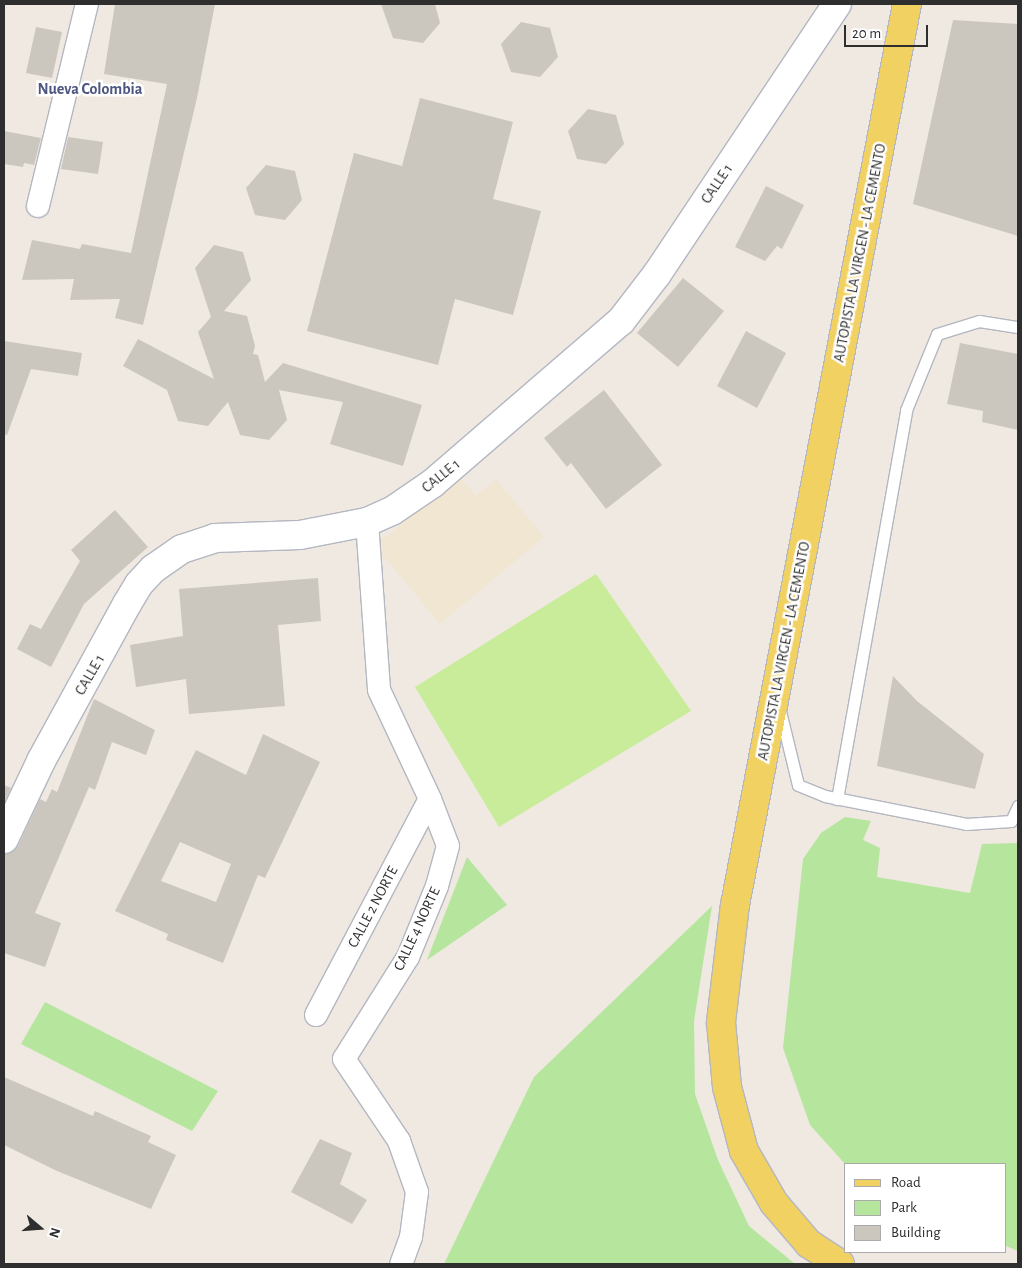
<!DOCTYPE html>
<style>
body{margin:0}
#map{position:relative;width:1022px;height:1268px;overflow:hidden;background:#efe9e1;font-family:"Alegreya Sans",sans-serif}
div>[style]{position:absolute}
[style*='--x']{left:calc(var(--x)*1px);top:calc(var(--y)*1px);width:calc(var(--w)*1px);rotate:calc(var(--a)*1deg)}
.education>*{inset:0;background:#f0e6d1}
.green>*{inset:0;background:#b6e59e}
.pitch>*{inset:0;background:#c9ec9a}
.building>*{inset:0;background:#cbc7bf}
.roads{filter:drop-shadow(1px 0 #b4b7c1) drop-shadow(-1px 0 #b4b7c1) drop-shadow(0 1px #b4b7c1) drop-shadow(0 -1px #b4b7c1)}
.lane>*{height:11px;margin:-5.5px;padding:0 5.5px;transform-origin:5.5px;border-radius:5.5px;background:#fff}
.street>*{height:22px;margin:-11px;padding:0 11px;transform-origin:11px;border-radius:11px;background:#fff}
.secondary>*{height:28px;margin:-14px;padding:0 14px;transform-origin:14px;border-radius:14px;background:#fff}
.primary>*{height:28px;margin:-14px;padding:0 14px;transform-origin:14px;border-radius:14px;background:#f2d163}
span{translate:-50% -50%;white-space:nowrap;text-align:center;line-height:1.15;-webkit-text-stroke:5px #fff;paint-order:stroke}
.street-label{font-size:15px;color:#2e2e2e}
.neighbourhood-label{font-size:16px;color:#4d5680;font-weight:700}
.frame{position:absolute;inset:0;border:5px solid #2e2e2e;pointer-events:none}
.legend{position:absolute;left:844px;top:1163px;width:162px;height:90px;box-sizing:border-box;background:#fff;border:1px solid #ababab;margin:0;padding:6px 9px;list-style:none;font-size:15px;color:#2e2e2e}
.legend li{display:flex;align-items:center;gap:10px;height:25px}
.legend b{width:25px;border:1px solid #ababab}
.north{position:absolute;left:15px;top:1203px;width:50px;height:50px;-webkit-text-stroke:4px #fff;paint-order:stroke;rotate:108deg;font-size:14px;font-weight:700;line-height:20px;text-align:center;color:#2e2e2e}
.north::after{content:'';display:block;margin:auto;width:18px;height:22px;background:#2e2e2e;clip-path:polygon(50% 0,100% 100%,50% 72%,0 100%)}
.scale{position:absolute;left:844px;top:25px;width:84px;height:22px;box-sizing:border-box;border:2px solid #2e2e2e;border-top:0;padding-left:6px;font-size:15px;line-height:18px;white-space:nowrap;color:#2e2e2e;-webkit-text-stroke:4px #fff;paint-order:stroke}
</style>
<div id="map">
<div class="education">
<div style="clip-path:polygon(459px 476px,476px 496px,496px 479px,544px 537px,440px 624px,372px 542px,386px 537px)"></div>
</div>
<div class="green">
<div style="clip-path:polygon(845px 817px,871px 821px,863px 840px,880px 848px,877px 877px,970px 893px,982px 844px,1018px 843px,1018px 1251px,1006px 1246px,1006px 1164px,846px 1165px,810px 1125px,783px 1048px,803px 859px,821px 833px)"></div>
<div style="clip-path:polygon(467px 857px,507px 905px,427px 960px)"></div>
<div style="clip-path:polygon(712px 906px,694px 1021px,695px 1094px,718px 1160px,749px 1226px,795px 1264px,444px 1264px,534px 1077px)"></div>
<div style="clip-path:polygon(45px 1002px,218px 1091px,192px 1131px,21px 1044px)"></div>
</div>
<div class="pitch">
<div style="clip-path:polygon(596px 574px,691px 711px,499px 827px,415px 687px)"></div>
</div>
<div class="building">
<div style="clip-path:polygon(115px 4px,215px 4px,197px 98px,143px 325px,115px 318px,120px 299px,70px 300px,74px 279px,22px 280px,32px 240px,80px 249px,82px 244px,131px 253px,167px 84px,104px 74px)"></div>
<div style="clip-path:polygon(381px 4px,435px 4px,440px 23px,423px 43px,393px 38px)"></div>
<div style="clip-path:polygon(953px 20px,1018px 24px,1018px 236px,913px 204px)"></div>
<div style="clip-path:polygon(521px 22px,550px 28px,558px 57px,540px 77px,511px 72px,501px 44px)"></div>
<div style="clip-path:polygon(36px 27px,62px 32px,52px 78px,26px 73px)"></div>
<div style="clip-path:polygon(420px 98px,513px 122px,493px 199px,541px 211px,513px 315px,455px 299px,438px 365px,307px 331px,354px 153px,402px 166px)"></div>
<div style="clip-path:polygon(588px 109px,616px 115px,624px 144px,606px 164px,577px 159px,568px 131px)"></div>
<div style="clip-path:polygon(4px 131px,41px 138px,34px 165px,24px 163px,23px 167px,4px 164px)"></div>
<div style="clip-path:polygon(68px 137px,103px 142px,98px 174px,61px 169px)"></div>
<div style="clip-path:polygon(266px 165px,295px 171px,302px 200px,285px 220px,255px 215px,246px 188px)"></div>
<div style="clip-path:polygon(766px 186px,804px 205px,782px 249px,777px 246px,765px 261px,735px 247px)"></div>
<div style="clip-path:polygon(214px 245px,243px 252px,251px 280px,224px 311px,247px 316px,255px 346px,253px 354px,258px 355px,265px 382px,283px 363px,422px 405px,403px 466px,330px 444px,343px 402px,279px 390px,287px 420px,269px 440px,240px 435px,228px 402px,208px 426px,178px 421px,167px 390px,123px 366px,138px 339px,214px 379px,198px 332px,211px 317px,195px 268px)"></div>
<div style="clip-path:polygon(683px 278px,724px 311px,678px 367px,637px 333px)"></div>
<div style="clip-path:polygon(746px 331px,786px 353px,757px 408px,717px 386px)"></div>
<div style="clip-path:polygon(4px 341px,82px 353px,78px 376px,31px 369px,7px 435px,4px 434px)"></div>
<div style="clip-path:polygon(960px 343px,1018px 354px,1018px 430px,982px 422px,983px 411px,947px 404px)"></div>
<div style="clip-path:polygon(604px 390px,662px 465px,606px 509px,571px 463px,567px 467px,544px 438px)"></div>
<div style="clip-path:polygon(115px 510px,148px 547px,84px 604px,51px 667px,17px 649px,30px 624px,41px 629px,80px 561px,71px 550px)"></div>
<div style="clip-path:polygon(318px 578px,321px 621px,278px 625px,285px 706px,189px 714px,186px 679px,136px 687px,130px 645px,183px 636px,179px 589px)"></div>
<div style="clip-path:polygon(893px 676px,917px 701px,984px 754px,975px 789px,877px 766px)"></div>
<div style="clip-path:polygon(94px 699px,155px 730px,146px 755px,112px 742px,95px 790px,89px 787px,35px 913px,61px 923px,45px 967px,4px 953px,4px 854px,18px 846px,40px 799px,46px 802px,52px 789px,57px 792px)"></div>
<div style="clip-path:polygon(evenodd,263px 734px,320px 762px,265px 878px,258px 875px,223px 963px,166px 940px,168px 934px,115px 911px,196px 750px,246px 775px,263px 734px,180px 842px,231px 864px,216px 902px,161px 881px,180px 842px)"></div>
<div style="clip-path:polygon(4px 785px,11px 788px,4px 803px)"></div>
<div style="clip-path:polygon(4px 1077px,93px 1116px,95px 1111px,126px 1125px,151px 1136px,148px 1142px,176px 1155px,151px 1209px,57px 1171px,4px 1145px)"></div>
<div style="clip-path:polygon(320px 1139px,352px 1153px,340px 1184px,367px 1200px,352px 1224px,291px 1192px)"></div>
</div>
<div class="roads">
<div class="lane">
<div style="--x:780;--y:711;--w:76;--a:76.3"></div>
<div style="--x:798;--y:785;--w:29;--a:22"></div>
<div style="--x:825;--y:796;--w:144;--a:11.2"></div>
<div style="--x:966;--y:824;--w:45;--a:-3.8"></div>
<div style="--x:1011;--y:821;--w:17;--a:-65"></div>
<div style="--x:837;--y:799;--w:395;--a:-79.9"></div>
<div style="--x:906;--y:410;--w:82;--a:-67.8"></div>
<div style="--x:937;--y:334;--w:44;--a:-17.2"></div>
<div style="--x:979;--y:321;--w:39;--a:9"></div>
</div>
<div class="street">
<div style="--x:38;--y:206;--w:208;--a:-76.4"></div>
<div style="--x:367;--y:522;--w:168;--a:85.9"></div>
<div style="--x:379;--y:690;--w:120;--a:64.9"></div>
<div style="--x:430;--y:799;--w:50;--a:69"></div>
<div style="--x:448;--y:846;--w:41;--a:105.4"></div>
<div style="--x:437;--y:886;--w:77;--a:112.2"></div>
<div style="--x:408;--y:957;--w:120;--a:122.1"></div>
<div style="--x:344;--y:1059;--w:99;--a:56.1"></div>
<div style="--x:399;--y:1141;--w:54;--a:70.6"></div>
<div style="--x:417;--y:1192;--w:45;--a:97.6"></div>
<div style="--x:411;--y:1237;--w:29;--a:110"></div>
<div style="--x:316;--y:1015;--w:244;--a:-62.2"></div>
</div>
<div class="secondary">
<div style="--x:4;--y:839;--w:86;--a:-64.6"></div>
<div style="--x:41;--y:761;--w:179;--a:-61.3"></div>
<div style="--x:127;--y:604;--w:23;--a:-59"></div>
<div style="--x:139;--y:584;--w:21;--a:-47"></div>
<div style="--x:153;--y:569;--w:35;--a:-35"></div>
<div style="--x:182;--y:549;--w:35;--a:-18"></div>
<div style="--x:215;--y:538;--w:85;--a:-2"></div>
<div style="--x:300;--y:535;--w:68;--a:-11"></div>
<div style="--x:367;--y:522;--w:27;--a:-24"></div>
<div style="--x:392;--y:511;--w:50;--a:-34.3"></div>
<div style="--x:433;--y:483;--w:248;--a:-40.8"></div>
<div style="--x:621;--y:321;--w:59;--a:-52.5"></div>
<div style="--x:657;--y:274;--w:324;--a:-56.3"></div>
</div>
<div class="primary">
<div style="--x:840;--y:1264;--w:37;--a:-147"></div>
<div style="--x:809;--y:1244;--w:54;--a:-130.5"></div>
<div style="--x:774;--y:1203;--w:60;--a:-120"></div>
<div style="--x:744;--y:1151;--w:66;--a:-104.9"></div>
<div style="--x:727;--y:1087;--w:65;--a:-95.3"></div>
<div style="--x:721;--y:1022;--w:118;--a:-83.2"></div>
<div style="--x:735;--y:905;--w:917;--a:-79.19"></div>
</div>
</div>
<div class="street-label">
<span style="left:717px;top:184px;rotate:-56deg">CALLE 1</span>
<span style="left:860px;top:253px;rotate:-79deg">AUTOPISTA LA VIRGEN - LA CEMENTO</span>
<span style="left:441px;top:476px;rotate:-39deg">CALLE 1</span>
<span style="left:784px;top:651px;rotate:-79deg">AUTOPISTA LA VIRGEN - LA CEMENTO</span>
<span style="left:90px;top:675px;rotate:-60deg">CALLE 1</span>
<span style="left:373px;top:907px;rotate:-62deg">CALLE 2 NORTE</span>
<span style="left:417px;top:929px;rotate:-65deg">CALLE 4 NORTE</span>
</div>
<div class="neighbourhood-label">
<span style="left:90px;top:89px">Nueva Colombia</span>
</div>
<div class="frame"></div>
<ul class="legend">
<li><b style="height:6px;background:#f2d163"></b>Road</li>
<li><b style="height:14px;background:#b6e59e"></b>Park</li>
<li><b style="height:14px;background:#cbc7bf"></b>Building</li>
</ul>
<div class="north">N</div>
<div class="scale">20 m</div>
</div>
